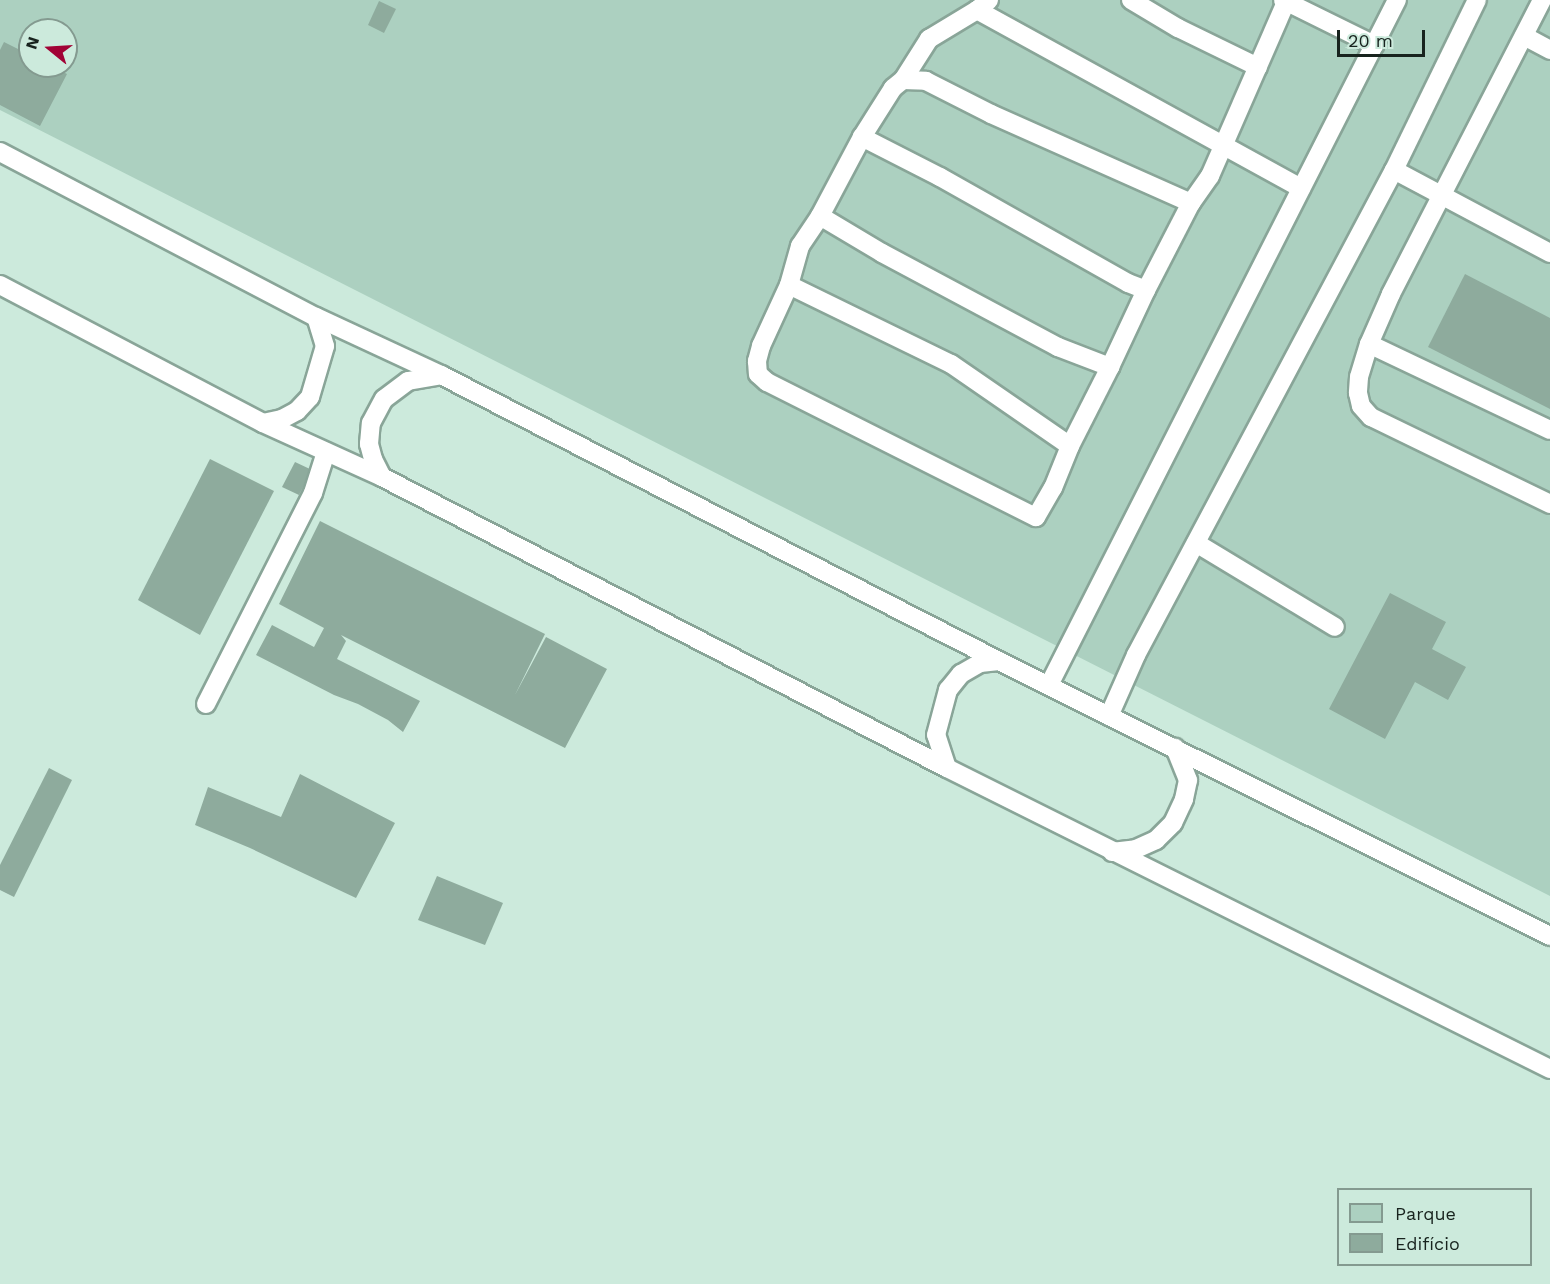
<!DOCTYPE html>
<meta charset="utf-8">
<style>
body{margin:0}
#map{position:relative;width:1550px;height:1284px;overflow:hidden;background:#cceadc;font-family:"Work Sans",sans-serif}
div>[style]{position:absolute}
[style*='--x']{left:calc(var(--x)*1px);top:calc(var(--y)*1px);width:calc(var(--w)*1px);rotate:calc(var(--a)*1deg)}
.green>*{inset:0;background:#acd0c0}
.building>*{inset:0;background:#8eab9d}
.roads{filter:drop-shadow(2px 0 #89a598) drop-shadow(-2px 0 #89a598) drop-shadow(0 2px #89a598) drop-shadow(0 -2px #89a598)}
.lane>*{height:18px;margin:-9px;padding:0 9px;transform-origin:9px;border-radius:9px;background:#fff}
span{translate:-50% -50%;white-space:nowrap;text-align:center;line-height:1.15;-webkit-text-stroke:4.5px #cceadc;paint-order:stroke}
.legend{position:absolute;left:1337px;top:1188px;width:195px;height:78px;box-sizing:border-box;background:#cceadc;border:2px solid #849a90;margin:0;padding:8px 10px;list-style:none;font-size:18px;color:#18231e}
.legend li{display:flex;align-items:center;gap:12px;height:30px}
.legend b{width:30px;border:2px solid #849a90}
.north{position:absolute;left:18px;top:18px;width:60px;height:60px;box-sizing:border-box;background:#cceadc;border:2px solid #849a90;border-radius:50%;rotate:288deg;font-size:16px;font-weight:700;line-height:24px;text-align:center;color:#18231e}
.north::after{content:'';display:block;margin:auto;width:21px;height:27px;background:#a10235;clip-path:polygon(50% 0,100% 100%,50% 72%,0 100%)}
.scale{position:absolute;left:1337px;top:30px;width:88px;height:27px;box-sizing:border-box;border:3px solid #18231e;border-top:0;padding-left:8px;font-size:18px;line-height:21px;white-space:nowrap;color:#18231e;-webkit-text-stroke:4px #cceadc;paint-order:stroke}
</style>
<div id="map">
<div class="green">
<div style="clip-path:polygon(evenodd,0 0,1550px 0,1550px 896px,0 110px,0 0,30px 30px,66px 30px,66px 66px,30px 66px,30px 30px)"></div>
</div>
<div class="building">
<div style="clip-path:polygon(379px 1px,396px 9px,384px 33px,368px 25px)"></div>
<div style="clip-path:polygon(4px 42px,30px 55px,30px 66px,51px 66px,67px 74px,40px 126px,0 105px,0 50px)"></div>
<div style="clip-path:polygon(1465px 274px,1550px 318px,1550px 409px,1428px 347px)"></div>
<div style="clip-path:polygon(210px 459px,274px 491px,200px 635px,138px 600px)"></div>
<div style="clip-path:polygon(295px 462px,312px 470px,299px 495px,282px 487px)"></div>
<div style="clip-path:polygon(320px 521px,545px 634px,515px 695px,546px 637px,607px 669px,565px 748px,341px 635px,346px 641px,337px 659px,420px 701px,403px 732px,388px 720px,358px 704px,334px 695px,256px 655px,272px 625px,314px 647px,324px 628px,279px 604px)"></div>
<div style="clip-path:polygon(1390px 593px,1446px 622px,1432px 649px,1466px 667px,1448px 700px,1415px 682px,1385px 739px,1329px 709px)"></div>
<div style="clip-path:polygon(49px 768px,72px 780px,14px 897px,0 890px,0 865px)"></div>
<div style="clip-path:polygon(300px 774px,395px 823px,356px 898px,250px 848px,195px 825px,208px 787px,281px 817px)"></div>
<div style="clip-path:polygon(437px 876px,503px 903px,485px 945px,418px 920px)"></div>
</div>
<div class="roads">
<div class="lane">
<div style="--x:989;--y:0;--w:16;--a:140"></div>
<div style="--x:977;--y:10;--w:370;--a:28.8"></div>
<div style="--x:1131;--y:0;--w:55;--a:30.8"></div>
<div style="--x:1178;--y:28;--w:89;--a:26"></div>
<div style="--x:1283;--y:0;--w:102;--a:26.3"></div>
<div style="--x:1542;--y:0;--w:331;--a:117.2"></div>
<div style="--x:1391;--y:294;--w:55;--a:113.7"></div>
<div style="--x:1369;--y:344;--w:34;--a:107"></div>
<div style="--x:1359;--y:377;--w:16;--a:94"></div>
<div style="--x:1358;--y:393;--w:13;--a:77"></div>
<div style="--x:1361;--y:406;--w:15;--a:48"></div>
<div style="--x:1371;--y:417;--w:199;--a:25.9"></div>
<div style="--x:1524;--y:36;--w:30;--a:28"></div>
<div style="--x:903;--y:80;--w:49;--a:-57.6"></div>
<div style="--x:929;--y:39;--w:56;--a:-31.1"></div>
<div style="--x:0;--y:152;--w:356;--a:27.6"></div>
<div style="--x:316;--y:317;--w:138;--a:24.9"></div>
<div style="--x:441;--y:375;--w:627;--a:27.14"></div>
<div style="--x:999;--y:661;--w:616;--a:26.52"></div>
<div style="--x:1394;--y:170;--w:177;--a:28"></div>
<div style="--x:820;--y:216;--w:89;--a:-62"></div>
<div style="--x:0;--y:285;--w:297;--a:27.7"></div>
<div style="--x:263;--y:423;--w:131;--a:24.4"></div>
<div style="--x:382;--y:477;--w:636;--a:27.25"></div>
<div style="--x:947;--y:768;--w:674;--a:26.53"></div>
<div style="--x:789;--y:285;--w:67;--a:114.7"></div>
<div style="--x:761;--y:346;--w:16;--a:105"></div>
<div style="--x:757;--y:361;--w:13;--a:86"></div>
<div style="--x:758;--y:374;--w:12;--a:42"></div>
<div style="--x:767;--y:382;--w:301;--a:26.7"></div>
<div style="--x:1036;--y:517;--w:34;--a:-60"></div>
<div style="--x:1053;--y:488;--w:45;--a:-68"></div>
<div style="--x:1070;--y:446;--w:145;--a:-145.4"></div>
<div style="--x:951;--y:364;--w:180;--a:-154"></div>
<div style="--x:789;--y:285;--w:41;--a:-74.2"></div>
<div style="--x:800;--y:246;--w:36;--a:-56"></div>
<div style="--x:820;--y:216;--w:72;--a:30.8"></div>
<div style="--x:882;--y:253;--w:200;--a:28.1"></div>
<div style="--x:1058;--y:347;--w:56;--a:21"></div>
<div style="--x:1110;--y:367;--w:85;--a:-64.9"></div>
<div style="--x:1146;--y:290;--w:19;--a:-159"></div>
<div style="--x:1128;--y:283;--w:216;--a:-150.6"></div>
<div style="--x:940;--y:177;--w:88;--a:-152.9"></div>
<div style="--x:862;--y:137;--w:58;--a:-57.7"></div>
<div style="--x:893;--y:88;--w:13;--a:-39"></div>
<div style="--x:903;--y:80;--w:23;--a:2"></div>
<div style="--x:926;--y:81;--w:73;--a:26.9"></div>
<div style="--x:991;--y:114;--w:219;--a:24"></div>
<div style="--x:1191;--y:203;--w:33;--a:-55"></div>
<div style="--x:1210;--y:176;--w:190;--a:-66.4"></div>
<div style="--x:1146;--y:290;--w:98;--a:-62.7"></div>
<div style="--x:1369;--y:344;--w:200;--a:25.4"></div>
<div style="--x:263;--y:423;--w:19;--a:-12"></div>
<div style="--x:282;--y:419;--w:17;--a:-28"></div>
<div style="--x:297;--y:411;--w:19;--a:-47"></div>
<div style="--x:310;--y:397;--w:53;--a:-73.6"></div>
<div style="--x:325;--y:346;--w:30;--a:-107"></div>
<div style="--x:1070;--y:446;--w:89;--a:-63.1"></div>
<div style="--x:382;--y:477;--w:20;--a:-117"></div>
<div style="--x:373;--y:459;--w:16;--a:-105"></div>
<div style="--x:369;--y:444;--w:21;--a:-85"></div>
<div style="--x:371;--y:423;--w:27;--a:-62"></div>
<div style="--x:384;--y:399;--w:30;--a:-37"></div>
<div style="--x:408;--y:381;--w:34;--a:-10"></div>
<div style="--x:1196;--y:543;--w:162;--a:31.1"></div>
<div style="--x:1049;--y:685;--w:768;--a:-63.07"></div>
<div style="--x:206;--y:704;--w:237;--a:-63.1"></div>
<div style="--x:313;--y:493;--w:43;--a:-72.4"></div>
<div style="--x:1109;--y:716;--w:67;--a:-66.1"></div>
<div style="--x:1136;--y:655;--w:549;--a:-61.99"></div>
<div style="--x:1394;--y:170;--w:189;--a:-64"></div>
<div style="--x:947;--y:768;--w:35;--a:-108"></div>
<div style="--x:936;--y:735;--w:47;--a:-75.1"></div>
<div style="--x:948;--y:690;--w:21;--a:-51"></div>
<div style="--x:961;--y:674;--w:22;--a:-30"></div>
<div style="--x:980;--y:663;--w:19;--a:-6"></div>
<div style="--x:1112;--y:852;--w:24;--a:-7"></div>
<div style="--x:1136;--y:849;--w:22;--a:-24"></div>
<div style="--x:1156;--y:840;--w:24;--a:-45"></div>
<div style="--x:1173;--y:823;--w:26;--a:-65"></div>
<div style="--x:1184;--y:799;--w:19;--a:-78"></div>
<div style="--x:1188;--y:780;--w:35;--a:-112"></div>
</div>
</div>
<ul class="legend">
<li><b style="height:16px;background:#acd0c0"></b>Parque</li>
<li><b style="height:16px;background:#8eab9d"></b>Edifício</li>
</ul>
<div class="north">N</div>
<div class="scale">20 m</div>
</div>
